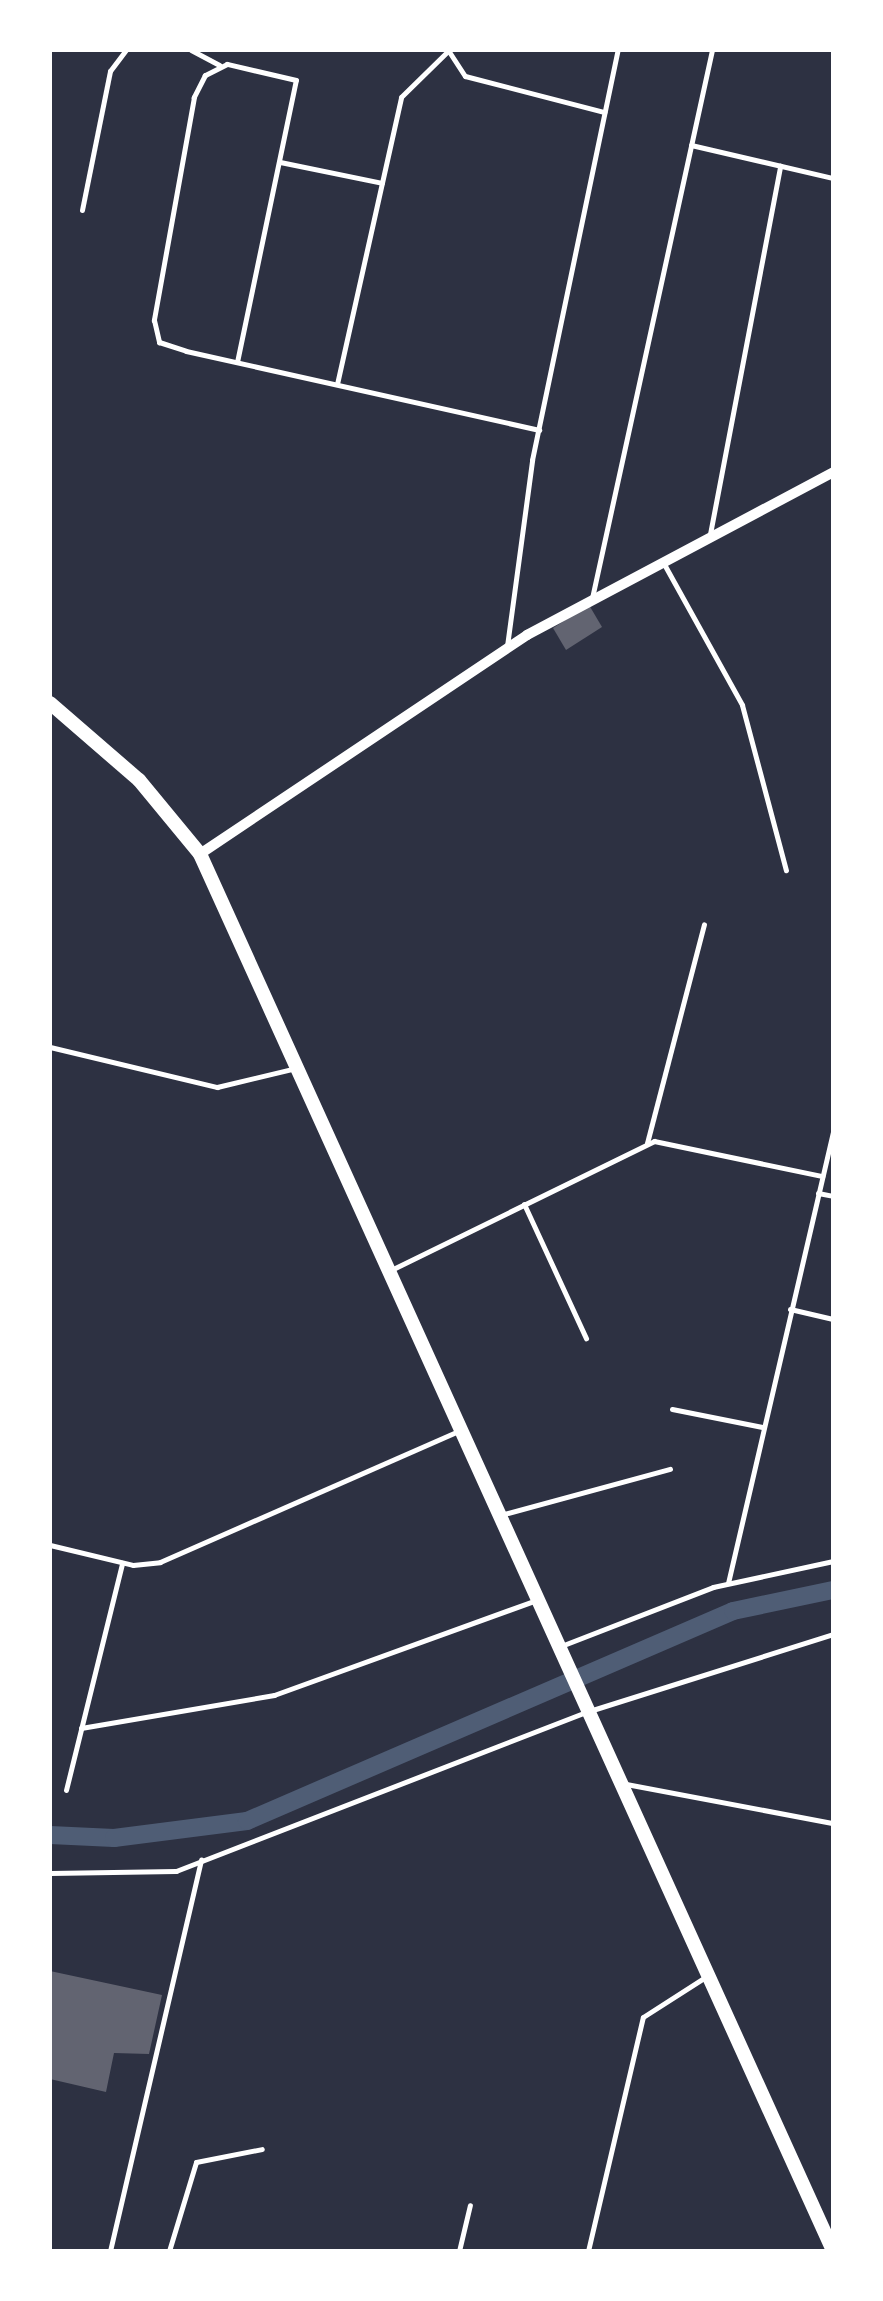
<!DOCTYPE html>
<style>
body{margin:0}
#map{position:relative;width:883px;height:2301px;overflow:hidden;background:#2d3142;font-family:"IBM Plex Serif",serif}
div>[style]{position:absolute}
[style*='--x']{left:calc(var(--x)*1px);top:calc(var(--y)*1px);width:calc(var(--w)*1px);rotate:calc(var(--a)*1deg)}
.canal>*{height:18px;margin:-9px;padding:0 9px;transform-origin:9px;border-radius:9px;background:#4f5d75}
.building>*{inset:0;background:#626471}
.service>*{height:5px;margin:-2.5px;padding:0 2.5px;transform-origin:2.5px;border-radius:2.5px;background:#fff}
.minor>*{height:10px;margin:-5px;padding:0 5px;transform-origin:5px;border-radius:5px;background:#fff}
.tertiary>*{height:14px;margin:-7px;padding:0 7px;transform-origin:7px;border-radius:7px;background:#fff}
span{translate:-50% -50%;white-space:nowrap;text-align:center;line-height:1.15;-webkit-text-stroke:10px #fff;paint-order:stroke}
.frame{position:absolute;inset:0;border:52px solid #fff;pointer-events:none}
</style>
<div id="map">
<div class="canal">
<div style="--x:50;--y:1835;--w:64;--a:2.7"></div>
<div style="--x:114;--y:1838;--w:134;--a:-7.3"></div>
<div style="--x:247;--y:1821;--w:529;--a:-23.37"></div>
<div style="--x:733;--y:1611;--w:102;--a:-11.9"></div>
</div>
<div class="building">
<div style="clip-path:polygon(589px 605px,602px 627px,566px 650px,553px 628px)"></div>
<div style="clip-path:polygon(50px 1971px,162px 1995px,149px 2054px,114px 2053px,106px 2092px,50px 2079px)"></div>
</div>
<div class="service">
<div style="--x:191;--y:50;--w:32;--a:28"></div>
<div style="--x:448;--y:50;--w:31;--a:57"></div>
<div style="--x:465;--y:76;--w:144;--a:14.5"></div>
<div style="--x:691;--y:145;--w:146;--a:13.1"></div>
<div style="--x:280;--y:162;--w:104;--a:11.6"></div>
<div style="--x:82;--y:210;--w:142;--a:-78.6"></div>
<div style="--x:110;--y:71;--w:26;--a:-53"></div>
<div style="--x:237;--y:362;--w:288;--a:-78.2"></div>
<div style="--x:296;--y:80;--w:71;--a:-166.9"></div>
<div style="--x:227;--y:64;--w:25;--a:153"></div>
<div style="--x:205;--y:75;--w:25;--a:117"></div>
<div style="--x:194;--y:97;--w:227;--a:100.2"></div>
<div style="--x:154;--y:320;--w:23;--a:77"></div>
<div style="--x:159;--y:342;--w:28;--a:18"></div>
<div style="--x:186;--y:351;--w:362;--a:12.6"></div>
<div style="--x:337;--y:384;--w:294;--a:-77.4"></div>
<div style="--x:401;--y:97;--w:66;--a:-44.4"></div>
<div style="--x:710;--y:534;--w:375;--a:-79.2"></div>
<div style="--x:664;--y:564;--w:161;--a:61"></div>
<div style="--x:742;--y:705;--w:171;--a:75.1"></div>
<div style="--x:592;--y:598;--w:561;--a:-77.65"></div>
<div style="--x:507;--y:646;--w:188;--a:-82.3"></div>
<div style="--x:532;--y:460;--w:419;--a:-78.2"></div>
<div style="--x:50;--y:1047;--w:172;--a:13.5"></div>
<div style="--x:217;--y:1087;--w:81;--a:-13.5"></div>
<div style="--x:647;--y:1143;--w:226;--a:-75.4"></div>
<div style="--x:818;--y:1193;--w:15;--a:11"></div>
<div style="--x:524;--y:1204;--w:148;--a:65.2"></div>
<div style="--x:393;--y:1269;--w:291;--a:-26.1"></div>
<div style="--x:654;--y:1141;--w:172;--a:11.8"></div>
<div style="--x:790;--y:1309;--w:44;--a:13.1"></div>
<div style="--x:672;--y:1409;--w:92;--a:11.3"></div>
<div style="--x:504;--y:1514;--w:172;--a:-15.2"></div>
<div style="--x:50;--y:1545;--w:85;--a:13.5"></div>
<div style="--x:133;--y:1565;--w:27;--a:-6"></div>
<div style="--x:160;--y:1562;--w:326;--a:-23.7"></div>
<div style="--x:728;--y:1583;--w:463;--a:-76.9"></div>
<div style="--x:561;--y:1646;--w:163;--a:-21.2"></div>
<div style="--x:713;--y:1587;--w:123;--a:-12.2"></div>
<div style="--x:81;--y:1728;--w:196;--a:-9.7"></div>
<div style="--x:274;--y:1695;--w:276;--a:-19.9"></div>
<div style="--x:626;--y:1784;--w:211;--a:10.7"></div>
<div style="--x:66;--y:1790;--w:234;--a:-76.1"></div>
<div style="--x:50;--y:1873;--w:126;--a:-0.9"></div>
<div style="--x:176;--y:1871;--w:437;--a:-21.2"></div>
<div style="--x:583;--y:1713;--w:262;--a:-17.5"></div>
<div style="--x:110;--y:2251;--w:402;--a:-76.9"></div>
<div style="--x:169;--y:2251;--w:93;--a:-73.1"></div>
<div style="--x:196;--y:2162;--w:67;--a:-11.1"></div>
<div style="--x:459;--y:2251;--w:47;--a:-76.6"></div>
<div style="--x:588;--y:2251;--w:240;--a:-76.8"></div>
<div style="--x:643;--y:2017;--w:72;--a:-32.6"></div>
</div>
<div class="minor">
<div style="--x:200;--y:854;--w:394;--a:-33.8"></div>
<div style="--x:527;--y:635;--w:347;--a:-28"></div>
</div>
<div class="tertiary">
<div style="--x:50;--y:703;--w:118;--a:40.9"></div>
<div style="--x:139;--y:780;--w:96;--a:50.5"></div>
<div style="--x:200;--y:854;--w:1534;--a:65.62"></div>
</div>
<div class="frame"></div>
</div>
